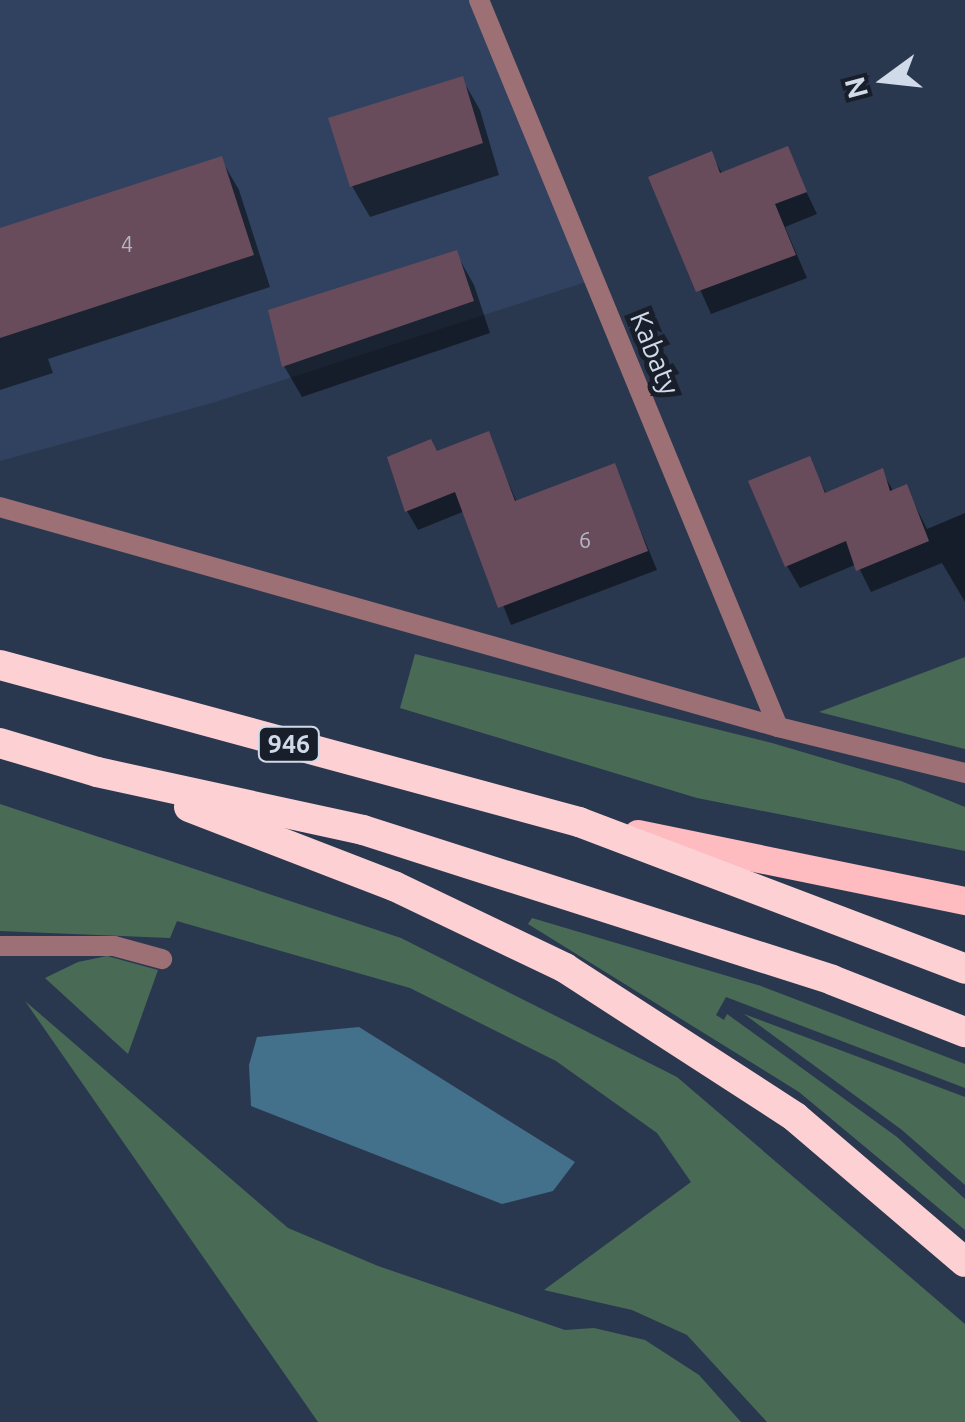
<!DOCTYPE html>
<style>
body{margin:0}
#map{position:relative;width:965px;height:1422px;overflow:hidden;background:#2a384f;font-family:Ubuntu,sans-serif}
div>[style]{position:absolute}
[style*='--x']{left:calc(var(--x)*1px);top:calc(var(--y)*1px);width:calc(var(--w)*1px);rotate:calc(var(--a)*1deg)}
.built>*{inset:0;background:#30425f}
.green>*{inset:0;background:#496b56}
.water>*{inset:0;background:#43718b}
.shadow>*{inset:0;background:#0007}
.building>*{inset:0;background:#694c5b}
.service>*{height:20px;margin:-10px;padding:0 10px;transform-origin:10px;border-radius:10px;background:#9c7074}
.minor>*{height:20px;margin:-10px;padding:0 10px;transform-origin:10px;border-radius:10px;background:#9c7074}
.trunk>*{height:28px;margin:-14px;padding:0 14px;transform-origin:14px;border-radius:14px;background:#febcc1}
.motorway>*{height:30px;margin:-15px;padding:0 15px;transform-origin:15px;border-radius:15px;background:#fdd1d4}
span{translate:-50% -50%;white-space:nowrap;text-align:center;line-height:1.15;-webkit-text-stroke:10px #191f2a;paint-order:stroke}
.number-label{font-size:22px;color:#b7b6c6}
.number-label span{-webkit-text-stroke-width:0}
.shield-label span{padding:2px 8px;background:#191f2a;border:2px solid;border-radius:8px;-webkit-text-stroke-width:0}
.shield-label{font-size:25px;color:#d1dae9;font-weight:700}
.street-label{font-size:28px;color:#d1dae9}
.north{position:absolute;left:835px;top:30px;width:100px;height:100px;-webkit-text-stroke:8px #191f2a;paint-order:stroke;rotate:255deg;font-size:28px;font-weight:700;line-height:40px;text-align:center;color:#d1dae9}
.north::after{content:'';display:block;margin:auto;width:35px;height:45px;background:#d1dae9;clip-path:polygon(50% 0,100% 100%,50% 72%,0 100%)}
</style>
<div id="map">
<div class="built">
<div style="clip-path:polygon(0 0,469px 0,589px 281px,212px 403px,0 461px)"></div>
</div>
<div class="green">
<div style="clip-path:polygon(415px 654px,772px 743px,901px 781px,965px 807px,965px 851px,697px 798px,400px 708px)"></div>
<div style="clip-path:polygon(965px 657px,965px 749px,819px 712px)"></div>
<div style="clip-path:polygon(0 804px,401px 938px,677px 1077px,965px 1324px,965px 1422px,767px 1422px,687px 1335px,632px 1310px,544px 1290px,691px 1182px,657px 1133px,556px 1061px,410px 988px,177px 921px,170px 938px,0 931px)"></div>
<div style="clip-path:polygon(532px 918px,761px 986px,965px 1064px,965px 1088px,726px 997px,716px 1015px,724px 1020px,727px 1014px,897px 1137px,965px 1199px,965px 1230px,799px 1092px,528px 924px)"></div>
<div style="clip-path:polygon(107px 956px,158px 970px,128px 1054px,45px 978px,78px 962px)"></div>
<div style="clip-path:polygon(25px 1001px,288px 1228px,378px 1266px,565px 1330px,594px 1328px,645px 1340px,699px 1375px,741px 1422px,318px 1422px)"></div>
<div style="clip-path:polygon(744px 1014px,965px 1097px,965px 1185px,902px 1130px)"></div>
</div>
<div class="water">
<div style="clip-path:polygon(359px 1027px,575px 1162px,553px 1191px,502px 1204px,251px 1106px,249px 1065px,257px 1037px)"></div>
</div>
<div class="shadow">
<div style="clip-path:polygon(462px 79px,480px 110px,499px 175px,370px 217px,352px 186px)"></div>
<div style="clip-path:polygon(786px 149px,817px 214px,785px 227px,807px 278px,711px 314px,651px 179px,711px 154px,723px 175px)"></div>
<div style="clip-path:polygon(221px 159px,239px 190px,270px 287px,48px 359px,53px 373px,0 390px,0 230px)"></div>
<div style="clip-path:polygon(456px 253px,474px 285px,490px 333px,302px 397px,284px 366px)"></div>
<div style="clip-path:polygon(488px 434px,517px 503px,614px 466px,657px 570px,511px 625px,465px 511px,418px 530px,407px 511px,437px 454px)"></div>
<div style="clip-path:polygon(809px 459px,827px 495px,882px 472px,894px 492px,906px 487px,927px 529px,965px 513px,965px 602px,942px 563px,871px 592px,857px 564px,800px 588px,787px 566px)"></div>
</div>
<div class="building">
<div style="clip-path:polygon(463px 76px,483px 143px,350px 187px,328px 118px)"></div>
<div style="clip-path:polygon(788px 146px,807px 192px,775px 204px,796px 255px,696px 292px,648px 177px,712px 151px,720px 173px)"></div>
<div style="clip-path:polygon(222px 156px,254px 255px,0 338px,0 228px)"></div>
<div style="clip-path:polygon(457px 250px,474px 301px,282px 367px,268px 310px)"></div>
<div style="clip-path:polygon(489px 431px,515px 501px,615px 463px,648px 551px,498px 608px,455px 492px,405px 512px,387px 457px,431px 439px,437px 451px)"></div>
<div style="clip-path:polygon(810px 456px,825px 493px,883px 468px,890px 491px,907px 484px,929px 541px,856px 571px,846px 541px,785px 567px,748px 481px)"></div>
</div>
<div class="service">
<div style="--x:0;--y:946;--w:114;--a:0"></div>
<div style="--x:114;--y:946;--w:50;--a:15.2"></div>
</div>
<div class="minor">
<div style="--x:479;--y:0;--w:786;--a:67.64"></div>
<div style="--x:0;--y:507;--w:809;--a:15.79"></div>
<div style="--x:778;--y:727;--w:193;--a:13.8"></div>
</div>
<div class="trunk">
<div style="--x:638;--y:834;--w:334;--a:11.6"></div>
</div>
<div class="motorway">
<div style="--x:0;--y:665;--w:600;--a:15.17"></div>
<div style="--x:579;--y:822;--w:413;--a:20.8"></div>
<div style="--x:0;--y:743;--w:101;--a:16.6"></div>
<div style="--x:97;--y:772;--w:272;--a:12.3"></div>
<div style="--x:363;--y:830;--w:492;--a:17.7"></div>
<div style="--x:832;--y:980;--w:143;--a:21.4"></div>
<div style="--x:189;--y:807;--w:220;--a:21.1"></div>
<div style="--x:394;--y:886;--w:190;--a:25.6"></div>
<div style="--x:565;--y:968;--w:274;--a:32.9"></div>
<div style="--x:795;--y:1117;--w:223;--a:40.5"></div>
</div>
<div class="number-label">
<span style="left:127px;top:244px">4</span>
<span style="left:585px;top:540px">6</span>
</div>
<div class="shield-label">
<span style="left:289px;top:744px">946</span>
</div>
<div class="street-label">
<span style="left:655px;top:353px;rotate:68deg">Kabaty</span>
</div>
<div class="north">N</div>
</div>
